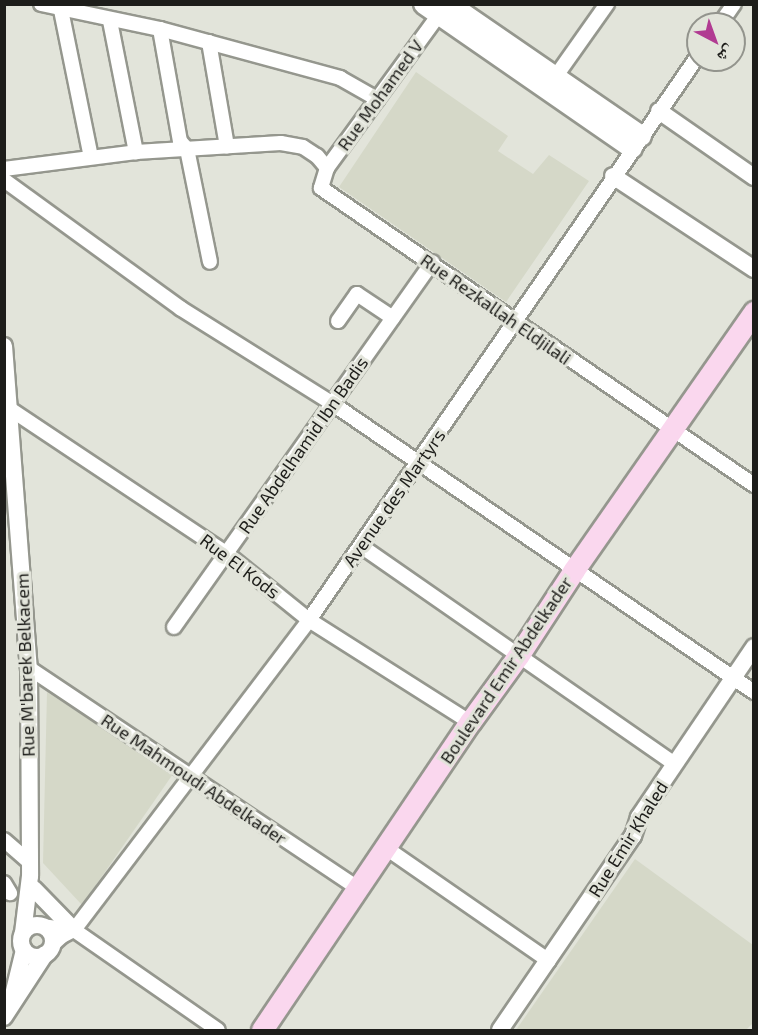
<!DOCTYPE html>
<meta charset="utf-8">
<style>
body{margin:0}
#map{position:relative;width:758px;height:1035px;overflow:hidden;background:#e2e4da;font-family:"Exo 2","Noto Naskh Arabic",sans-serif}
div>[style]{position:absolute}
[style*='--x']{left:calc(var(--x)*1px);top:calc(var(--y)*1px);width:calc(var(--w)*1px);rotate:calc(var(--a)*1deg)}
.built>*{inset:0;background:#d5d8c8}
.roads{filter:drop-shadow(2px 0 #95978e) drop-shadow(-2px 0 #95978e) drop-shadow(0 2px #95978e) drop-shadow(0 -2px #95978e)}
.minor>*{height:14px;margin:-7px;padding:0 7px;transform-origin:7px;border-radius:7px;background:#fff}
.tertiary>*{height:16px;margin:-8px;padding:0 8px;transform-origin:8px;border-radius:8px;background:#fff}
.tertiary>.ring{margin:-8px;padding:0;box-sizing:content-box;background:none;border:16px solid #fff;border-radius:50%}
.secondary>*{height:20px;margin:-10px;padding:0 10px;transform-origin:10px;border-radius:10px;background:#fff}
.primary>*{height:21px;margin:-10.5px;padding:0 10.5px;transform-origin:10.5px;border-radius:10.5px;background:#fad7ee}
span{translate:-50% -50%;white-space:nowrap;text-align:center;line-height:1.15;-webkit-text-stroke:6px #e2e4da;paint-order:stroke}
.street-label{font-size:18px;color:#1d1d1a}
.frame{position:absolute;inset:0;border:6px solid #1d1d1a;pointer-events:none}
.north{position:absolute;left:686px;top:12px;width:60px;height:60px;box-sizing:border-box;background:#e2e4da;border:2px solid #93948d;border-radius:50%;rotate:139deg;font-size:16px;font-weight:700;line-height:24px;text-align:center;color:#1d1d1a}
.north::after{content:'';display:block;margin:auto;width:21px;height:27px;background:#b13b92;clip-path:polygon(50% 0,100% 100%,50% 72%,0 100%)}
</style>
<div id="map">
<div class="built">
<div style="clip-path:polygon(416px 72px,508px 136px,498px 151px,533px 174px,549px 155px,589px 181px,506px 302px,339px 187px)"></div>
<div style="clip-path:polygon(47px 692px,173px 774px,82px 905px,43px 863px)"></div>
<div style="clip-path:polygon(635px 859px,753px 945px,753px 1023px,746px 1030px,516px 1030px)"></div>
</div>
<div class="roads">
<div class="minor">
<div style="--x:41;--y:4;--w:122;--a:11.9"></div>
<div style="--x:160;--y:29;--w:187;--a:15.2"></div>
<div style="--x:340;--y:78;--w:43;--a:29.6"></div>
<div style="--x:443;--y:9;--w:197;--a:126.1"></div>
<div style="--x:327;--y:168;--w:21;--a:107"></div>
<div style="--x:321;--y:188;--w:525;--a:34.45"></div>
<div style="--x:61;--y:10;--w:150;--a:78.5"></div>
<div style="--x:110;--y:21;--w:134;--a:78.8"></div>
<div style="--x:720;--y:24;--w:24;--a:-55"></div>
<div style="--x:160;--y:29;--w:114;--a:79.9"></div>
<div style="--x:180;--y:141;--w:11;--a:49"></div>
<div style="--x:187;--y:149;--w:115;--a:78.5"></div>
<div style="--x:209;--y:42;--w:106;--a:80.2"></div>
<div style="--x:551;--y:83;--w:97;--a:-54.7"></div>
<div style="--x:4;--y:169;--w:133;--a:-7.3"></div>
<div style="--x:136;--y:152;--w:145;--a:-3.6"></div>
<div style="--x:281;--y:143;--w:22;--a:10"></div>
<div style="--x:303;--y:147;--w:17;--a:33"></div>
<div style="--x:317;--y:156;--w:16;--a:50"></div>
<div style="--x:4;--y:180;--w:218;--a:36"></div>
<div style="--x:180;--y:308;--w:181;--a:32.1"></div>
<div style="--x:333;--y:404;--w:510;--a:34.38"></div>
<div style="--x:338;--y:321;--w:33;--a:-55"></div>
<div style="--x:357;--y:294;--w:43;--a:33.7"></div>
<div style="--x:5;--y:402;--w:9;--a:54"></div>
<div style="--x:10;--y:409;--w:260;--a:33.7"></div>
<div style="--x:226;--y:553;--w:107;--a:38.9"></div>
<div style="--x:309;--y:620;--w:191;--a:32.4"></div>
<div style="--x:361;--y:546;--w:382;--a:34.8"></div>
<div style="--x:174;--y:627;--w:447;--a:-54.7"></div>
<div style="--x:29;--y:668;--w:397;--a:33.8"></div>
<div style="--x:4;--y:840;--w:33;--a:41"></div>
<div style="--x:386;--y:848;--w:198;--a:34.7"></div>
<div style="--x:4;--y:883;--w:12;--a:59"></div>
<div style="--x:42;--y:926;--w:30;--a:8"></div>
<div style="--x:74;--y:930;--w:175;--a:34.8"></div>
<div style="--x:52;--y:945;--w:13;--a:-42"></div>
<div style="--x:62;--y:936;--w:13;--a:-27"></div>
<div style="--x:74;--y:930;--w:389;--a:-52.8"></div>
<div style="--x:309;--y:620;--w:685;--a:-55.41"></div>
</div>
<div class="tertiary">
<div style="--x:659;--y:111;--w:116;--a:34.8"></div>
<div style="--x:613;--y:176;--w:169;--a:33.4"></div>
<div style="--x:4;--y:346;--w:323;--a:85.6"></div>
<div style="--x:29;--y:668;--w:208;--a:89.7"></div>
<div style="--x:30;--y:876;--w:57;--a:97"></div>
<div style="--x:34;--y:889;--w:57;--a:45.7"></div>
<div class="ring" style="left:21px;top:925px;width:16px;height:16px"></div>
<div style="--x:13;--y:995;--w:46;--a:-76.3"></div>
<div style="--x:4;--y:1017;--w:75;--a:-56.9"></div>
<div style="--x:500;--y:1030;--w:235;--a:-55.6"></div>
<div style="--x:633;--y:836;--w:20;--a:-72"></div>
<div style="--x:639;--y:817;--w:205;--a:-55.9"></div>
</div>
<div class="secondary">
<div style="--x:424;--y:4;--w:253;--a:34.7"></div>
<div style="--x:449;--y:4;--w:233;--a:34.5"></div>
</div>
<div class="primary">
<div style="--x:262;--y:1030;--w:372;--a:-56"></div>
<div style="--x:470;--y:722;--w:82;--a:-54"></div>
<div style="--x:518;--y:656;--w:103;--a:-56.9"></div>
<div style="--x:574;--y:570;--w:315;--a:-55.1"></div>
</div>
</div>
<div class="street-label">
<span style="left:380px;top:95px;rotate:-54deg">Rue Mohamed V</span>
<span style="left:496px;top:309px;rotate:35deg">Rue Rezkallah Eldjilali</span>
<span style="left:303px;top:445px;rotate:-55deg">Rue Abdelhamid Ibn Badis</span>
<span style="left:394px;top:498px;rotate:-55deg">Avenue des Martyrs</span>
<span style="left:240px;top:566px;rotate:37deg">Rue El Kods</span>
<span style="left:25px;top:665px;rotate:-92deg">Rue M'barek Belkacem</span>
<span style="left:506px;top:670px;rotate:-56deg">Boulevard Emir Abdelkader</span>
<span style="left:194px;top:779px;rotate:34deg">Rue Mahmoudi Abdelkader</span>
<span style="left:628px;top:839px;rotate:-58deg">Rue Emir Khaled</span>
</div>
<div class="frame"></div>
<div class="north">ش</div>
</div>
